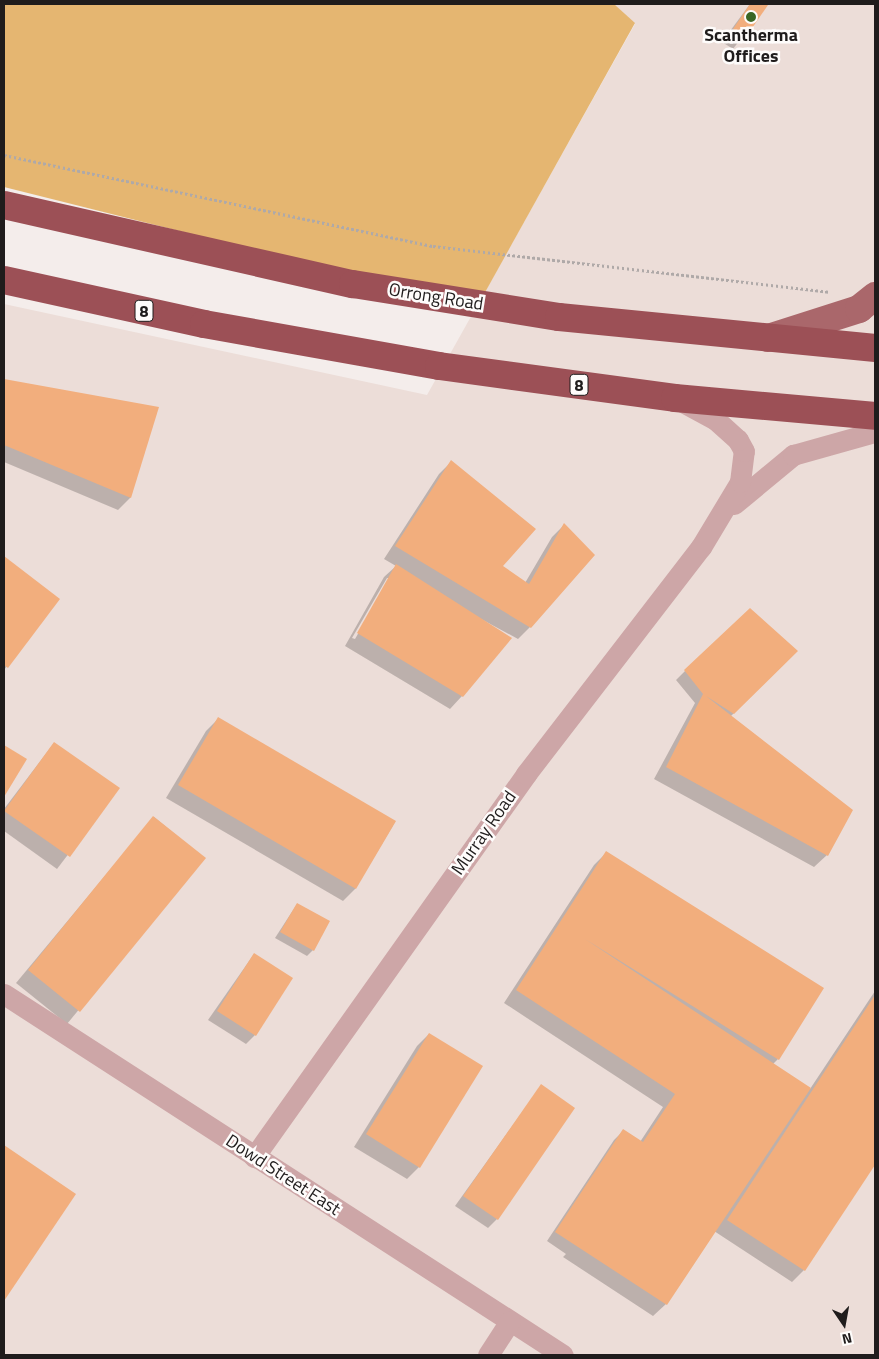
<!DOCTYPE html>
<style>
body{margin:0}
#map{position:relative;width:879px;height:1359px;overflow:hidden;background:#f4edeb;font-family:"Titillium Web",sans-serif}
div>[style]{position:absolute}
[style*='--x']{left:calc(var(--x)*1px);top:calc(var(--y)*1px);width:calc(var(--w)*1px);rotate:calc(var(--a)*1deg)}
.built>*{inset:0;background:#ecddd8}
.forest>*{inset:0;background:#e5b671}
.shadow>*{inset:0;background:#0003}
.building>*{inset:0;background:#f2ae7d}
.path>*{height:3px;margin-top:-1.5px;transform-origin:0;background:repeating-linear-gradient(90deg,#afa9a8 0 2.5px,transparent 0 5px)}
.minor>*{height:21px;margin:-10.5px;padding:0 10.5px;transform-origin:10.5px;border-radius:10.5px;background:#cda6a7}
.major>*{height:28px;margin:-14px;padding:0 14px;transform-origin:14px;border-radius:14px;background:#aa676b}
.highway>*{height:28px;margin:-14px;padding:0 14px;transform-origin:14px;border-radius:14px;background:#9c5056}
.dots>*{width:14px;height:14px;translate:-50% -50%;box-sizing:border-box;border:2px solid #fefcfb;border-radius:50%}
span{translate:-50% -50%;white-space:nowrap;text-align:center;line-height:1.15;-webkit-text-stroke:5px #fefcfb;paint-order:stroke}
.shield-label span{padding:1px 4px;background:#fefcfb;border:1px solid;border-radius:4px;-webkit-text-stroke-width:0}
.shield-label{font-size:16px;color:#1f1c1c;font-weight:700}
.poi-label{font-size:18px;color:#1f1c1c;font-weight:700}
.street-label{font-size:18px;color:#1f1c1c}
.frame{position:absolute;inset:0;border:5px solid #1f1c1c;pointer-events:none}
.north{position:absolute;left:819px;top:1299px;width:50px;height:50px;-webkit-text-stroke:4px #fefcfb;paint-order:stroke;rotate:168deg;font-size:14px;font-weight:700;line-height:20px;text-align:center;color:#1f1c1c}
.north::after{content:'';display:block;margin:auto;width:18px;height:22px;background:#1f1c1c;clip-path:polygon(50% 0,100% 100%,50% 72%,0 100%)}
</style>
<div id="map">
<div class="built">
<div style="clip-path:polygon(614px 4px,875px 4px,875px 1355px,4px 1355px,4px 304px,427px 395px,635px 24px)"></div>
</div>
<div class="forest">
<div style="clip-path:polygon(4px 4px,614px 4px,635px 23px,483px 296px,307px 263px,4px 187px)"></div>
</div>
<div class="shadow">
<div style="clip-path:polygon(750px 4px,766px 6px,733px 49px,722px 42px)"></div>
<div style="clip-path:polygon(4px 380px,157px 408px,130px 498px,118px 510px,4px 462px)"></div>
<div style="clip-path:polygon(evenodd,451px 462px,501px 566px,525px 583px,552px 537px,564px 525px,530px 627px,518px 639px,470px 613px,462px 696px,450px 709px,345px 646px,384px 577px,396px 566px,384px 559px,439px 474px,451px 462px,387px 578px,390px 578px,355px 639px,352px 638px,387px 578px)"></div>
<div style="clip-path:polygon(4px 558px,59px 599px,4px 670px)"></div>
<div style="clip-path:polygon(796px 651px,730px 717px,827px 855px,814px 867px,654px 779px,695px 703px,676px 680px,685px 671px)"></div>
<div style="clip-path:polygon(218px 719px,395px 822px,355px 889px,343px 901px,166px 798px,206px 731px)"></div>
<div style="clip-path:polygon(54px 743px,118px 789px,57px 869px,4px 831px,4px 809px)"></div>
<div style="clip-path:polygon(154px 817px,204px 858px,67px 1024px,16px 983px)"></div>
<div style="clip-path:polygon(606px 853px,778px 1059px,773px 1064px,810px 1089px,875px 991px,875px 1163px,804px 1270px,792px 1282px,714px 1231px,666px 1304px,653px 1316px,563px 1257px,566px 1254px,547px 1241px,614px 1140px,623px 1131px,640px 1142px,663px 1107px,504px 1003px,594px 865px)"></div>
<div style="clip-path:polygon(297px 904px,313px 950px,307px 956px,275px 938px)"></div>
<div style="clip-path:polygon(254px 954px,255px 1035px,246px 1044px,208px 1020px)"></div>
<div style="clip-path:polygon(429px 1034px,419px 1167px,407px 1179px,354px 1147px,417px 1046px)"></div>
<div style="clip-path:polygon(541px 1086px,497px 1219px,488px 1228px,455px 1206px)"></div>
<div style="clip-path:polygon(4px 1147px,74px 1194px,4px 1299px)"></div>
</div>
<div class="building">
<div style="clip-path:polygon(750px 4px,768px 5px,746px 37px,733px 29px)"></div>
<div style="clip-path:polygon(4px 379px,159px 407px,131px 498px,4px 445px)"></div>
<div style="clip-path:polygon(451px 460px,536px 529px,503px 566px,529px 584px,564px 523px,595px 555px,531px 628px,395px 546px)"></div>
<div style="clip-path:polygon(4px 556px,60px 599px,8px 668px,4px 665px)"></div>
<div style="clip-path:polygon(396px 564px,512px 638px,463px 697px,357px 633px)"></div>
<div style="clip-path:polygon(750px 608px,798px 651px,734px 714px,706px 696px,853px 810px,828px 856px,666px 767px,703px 694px,684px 670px)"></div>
<div style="clip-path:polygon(218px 717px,396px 821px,356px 889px,178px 785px)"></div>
<div style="clip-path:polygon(54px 742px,120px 788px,70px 857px,4px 811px)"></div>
<div style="clip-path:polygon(4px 745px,27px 759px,4px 797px)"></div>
<div style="clip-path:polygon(153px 816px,206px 858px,80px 1012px,28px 970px)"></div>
<div style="clip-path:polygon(606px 851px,824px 988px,779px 1060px,585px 939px,811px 1088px,667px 1305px,555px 1232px,623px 1129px,643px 1142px,675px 1094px,516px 990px)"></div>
<div style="clip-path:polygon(297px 903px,330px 921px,314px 951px,280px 932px)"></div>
<div style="clip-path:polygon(254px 953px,293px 978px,256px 1036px,217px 1011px)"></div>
<div style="clip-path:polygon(875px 995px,875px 1165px,805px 1271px,727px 1220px)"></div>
<div style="clip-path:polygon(429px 1033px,483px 1066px,420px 1168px,366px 1134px)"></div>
<div style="clip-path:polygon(541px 1084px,575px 1108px,498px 1220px,463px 1196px)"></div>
<div style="clip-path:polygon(4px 1145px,76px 1194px,4px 1301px)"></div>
</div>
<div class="path">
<div style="--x:4;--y:155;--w:439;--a:12"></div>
<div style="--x:433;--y:246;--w:398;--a:6.6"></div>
</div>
<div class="minor">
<div style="--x:734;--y:504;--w:77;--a:-39.7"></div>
<div style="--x:793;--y:455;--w:85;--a:-15.7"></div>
<div style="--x:4;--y:994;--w:665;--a:32.85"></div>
<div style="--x:254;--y:1157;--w:470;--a:-54.6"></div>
<div style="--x:526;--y:774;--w:287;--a:-52.4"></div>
<div style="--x:701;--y:547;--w:76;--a:-59"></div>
<div style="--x:740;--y:482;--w:31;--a:-83"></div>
<div style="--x:744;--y:451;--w:13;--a:-119"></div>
<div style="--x:738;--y:440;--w:30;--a:-138"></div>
<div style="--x:716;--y:420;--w:42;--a:-151.6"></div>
<div style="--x:488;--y:1355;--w:40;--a:-57.1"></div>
</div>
<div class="major">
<div style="--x:768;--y:338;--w:96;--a:-17.7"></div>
<div style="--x:859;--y:309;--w:21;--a:-39"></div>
</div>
<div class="highway">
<div style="--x:4;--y:205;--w:358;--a:12.8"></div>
<div style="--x:353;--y:284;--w:209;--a:9.1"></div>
<div style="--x:559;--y:317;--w:318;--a:5.6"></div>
<div style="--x:4;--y:280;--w:205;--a:12.4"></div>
<div style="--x:204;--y:324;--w:239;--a:10.1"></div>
<div style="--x:439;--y:366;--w:238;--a:7.7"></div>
<div style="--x:675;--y:398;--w:201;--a:5.1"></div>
</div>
<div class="dots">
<div style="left:751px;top:17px;background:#3a6624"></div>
</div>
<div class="shield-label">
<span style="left:144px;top:311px">8</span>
<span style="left:579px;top:385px">8</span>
</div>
<div class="poi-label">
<span style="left:751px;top:46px">Scantherma<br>Offices</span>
</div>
<div class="street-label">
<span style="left:436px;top:297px;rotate:9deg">Orrong Road</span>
<span style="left:484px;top:833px;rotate:-55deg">Murray Road</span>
<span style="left:283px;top:1175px;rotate:33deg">Dowd Street East</span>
</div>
<div class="frame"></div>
<div class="north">N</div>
</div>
